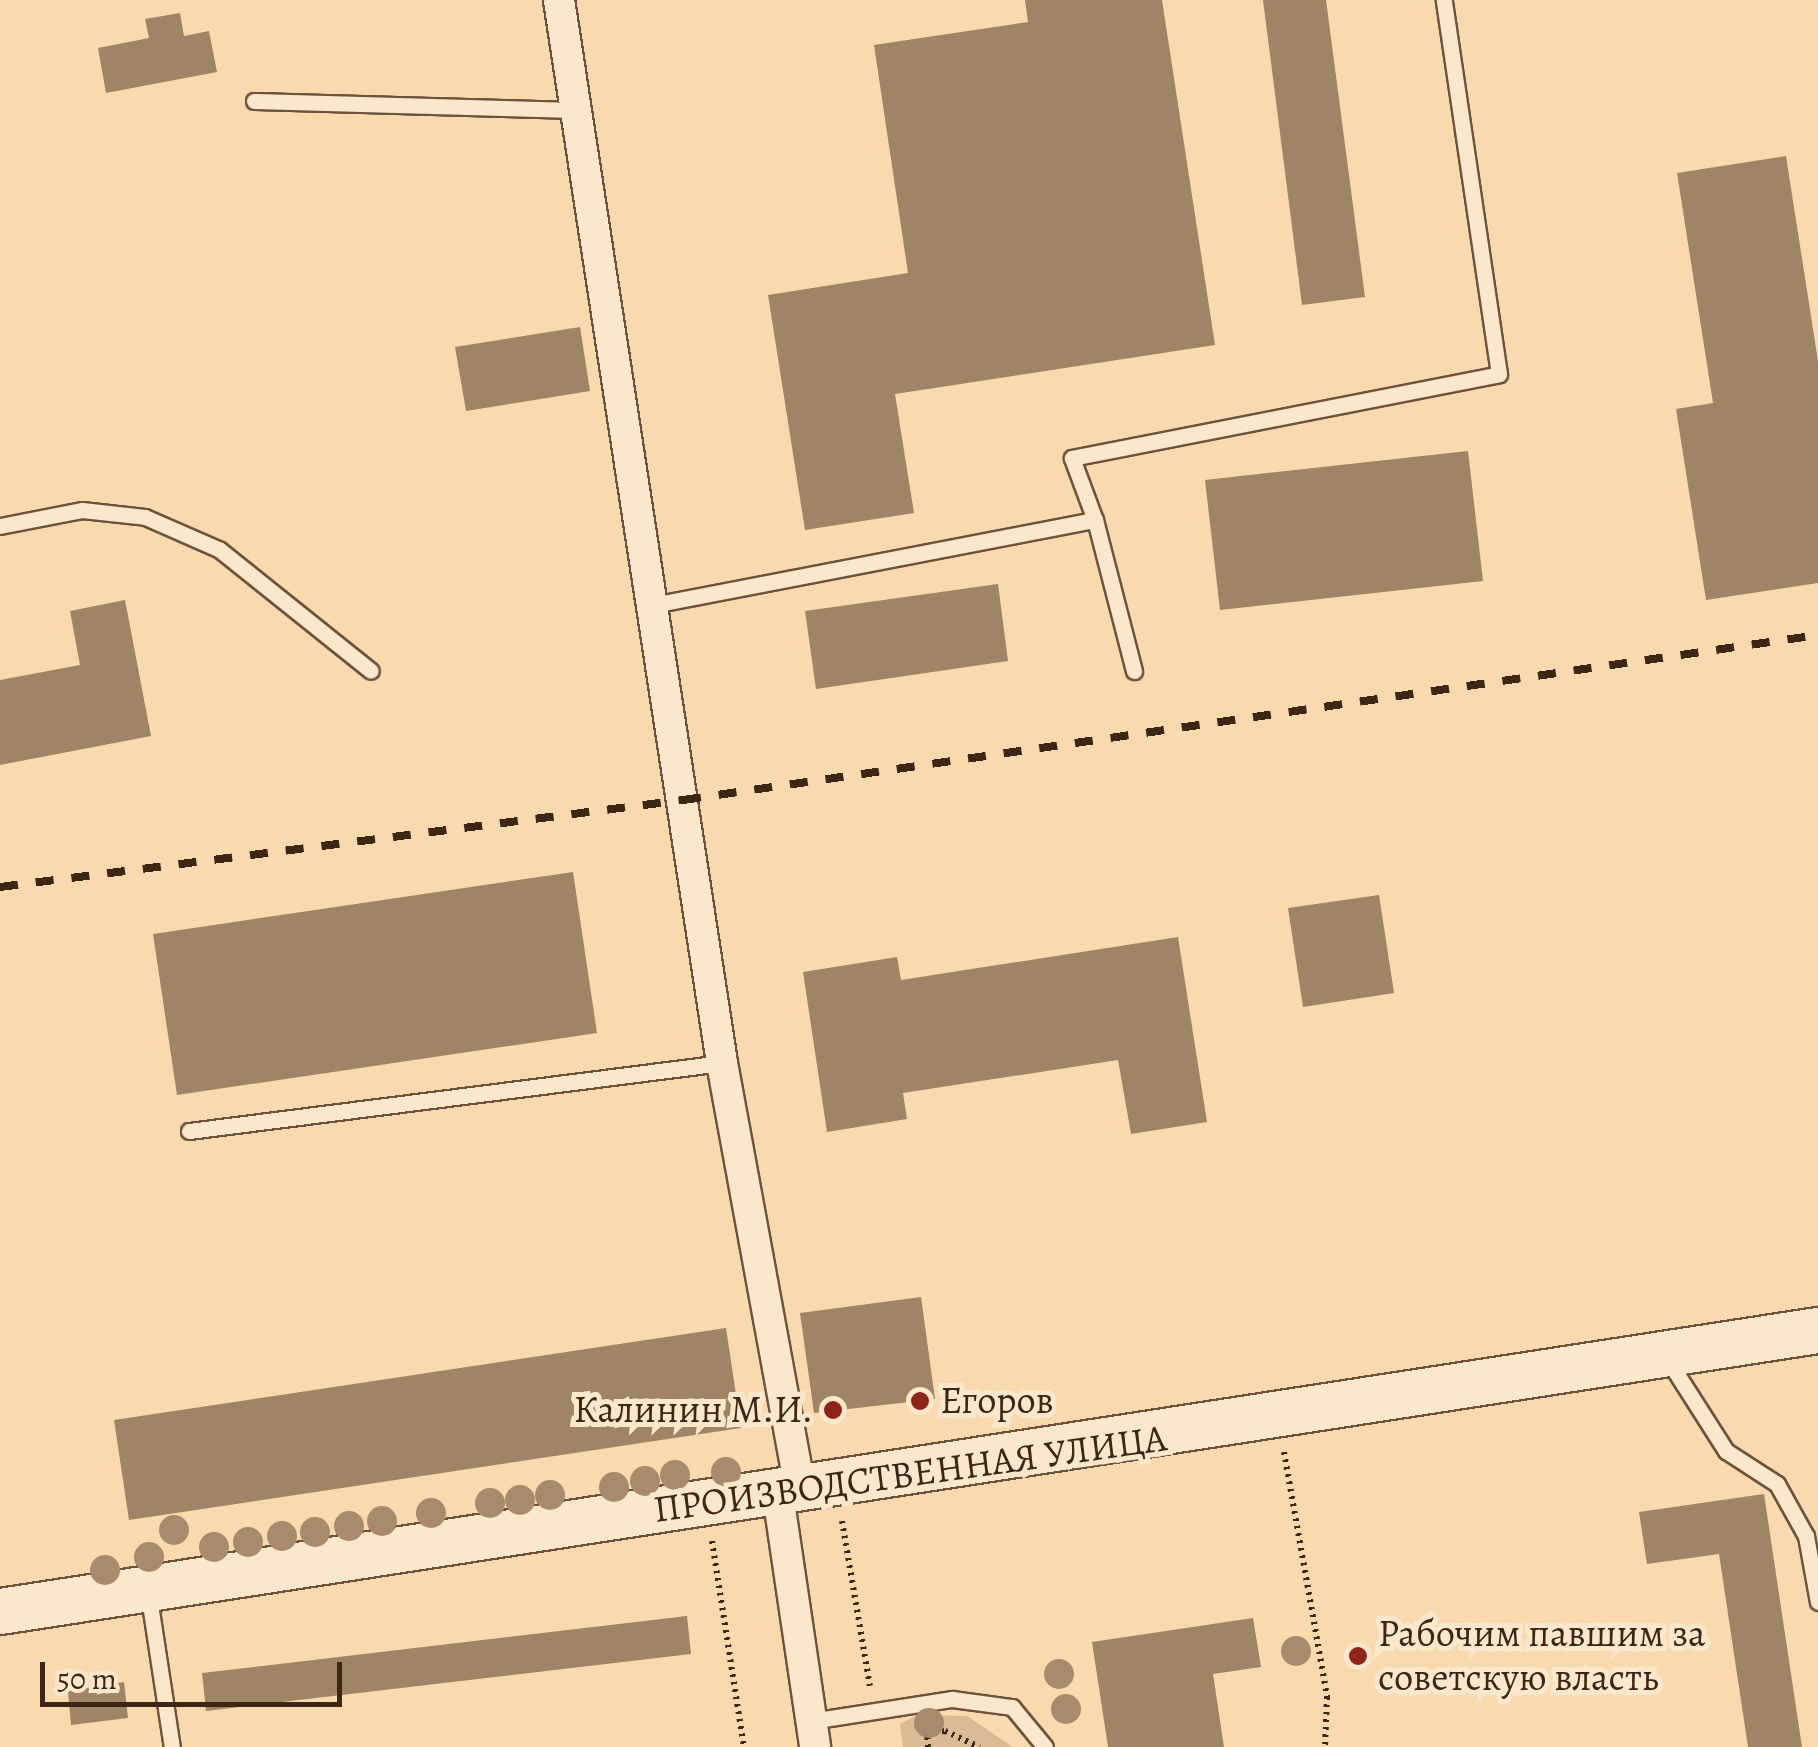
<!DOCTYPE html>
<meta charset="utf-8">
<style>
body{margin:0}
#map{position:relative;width:1818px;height:1747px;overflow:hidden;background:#f9daaf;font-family:Alegreya,serif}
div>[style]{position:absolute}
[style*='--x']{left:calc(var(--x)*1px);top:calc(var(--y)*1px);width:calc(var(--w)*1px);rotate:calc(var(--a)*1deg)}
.green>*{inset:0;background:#d9bb95}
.building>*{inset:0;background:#9f8465}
.path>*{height:6px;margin-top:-3px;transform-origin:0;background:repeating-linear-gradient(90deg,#3e2615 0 2.5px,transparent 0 7.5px)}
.roads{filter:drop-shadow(2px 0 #6d533c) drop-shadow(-2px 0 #6d533c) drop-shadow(0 2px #6d533c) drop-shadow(0 -2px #6d533c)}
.lane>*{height:15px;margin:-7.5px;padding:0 7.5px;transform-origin:7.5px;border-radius:7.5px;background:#fbe7cb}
.street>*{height:30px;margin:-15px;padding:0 15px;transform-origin:15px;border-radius:15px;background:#fbe7cb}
.secondary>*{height:45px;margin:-22.5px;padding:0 22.5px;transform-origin:22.5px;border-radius:22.5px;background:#fbe7cb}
.rail>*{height:8px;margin-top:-4px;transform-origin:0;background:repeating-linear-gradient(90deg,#3e2615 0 18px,transparent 0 36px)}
.trees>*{width:30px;height:30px;margin:-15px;border-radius:50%;background:#a88b6c}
.dots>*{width:28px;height:28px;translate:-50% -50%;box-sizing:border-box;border:5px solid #fbe7cb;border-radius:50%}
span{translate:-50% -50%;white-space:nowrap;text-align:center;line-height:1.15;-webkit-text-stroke:10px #fbe7cb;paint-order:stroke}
.poi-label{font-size:38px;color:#3e2615}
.left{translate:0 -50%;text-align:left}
.right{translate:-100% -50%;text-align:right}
.street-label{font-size:38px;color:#3e2615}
.scale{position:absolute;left:40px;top:1662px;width:302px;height:45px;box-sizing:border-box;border:5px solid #3e2615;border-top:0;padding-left:12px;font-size:30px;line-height:35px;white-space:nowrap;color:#3e2615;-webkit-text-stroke:8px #fbe7cb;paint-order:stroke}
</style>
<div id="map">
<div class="green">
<div style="clip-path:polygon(917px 1715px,967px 1716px,1013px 1747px,903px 1747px,900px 1724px)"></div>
</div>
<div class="building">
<div style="clip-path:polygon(1025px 0,1162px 0,1215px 345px,895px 394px,914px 513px,805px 530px,768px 295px,908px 273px,874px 45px,1028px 22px)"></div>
<div style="clip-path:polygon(1263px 0,1326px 0,1365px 297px,1302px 305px)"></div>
<div style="clip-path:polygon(180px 13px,184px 36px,209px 31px,217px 72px,106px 93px,98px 48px,149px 38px,145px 19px)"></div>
<div style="clip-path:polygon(1786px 156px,1818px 361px,1818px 583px,1706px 600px,1676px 409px,1713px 403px,1677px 173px)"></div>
<div style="clip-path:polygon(580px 327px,590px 391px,466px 411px,455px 347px)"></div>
<div style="clip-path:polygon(1468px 451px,1483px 581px,1220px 610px,1205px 480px)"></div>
<div style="clip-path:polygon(998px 584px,1008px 661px,816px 689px,805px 611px)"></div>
<div style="clip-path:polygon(125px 600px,151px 736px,0 765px,0 680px,80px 665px,70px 611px)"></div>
<div style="clip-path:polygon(573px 872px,597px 1033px,177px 1095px,153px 934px)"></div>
<div style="clip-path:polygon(1379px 895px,1394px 993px,1303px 1007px,1288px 908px)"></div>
<div style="clip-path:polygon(1178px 937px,1207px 1122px,1131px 1134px,1118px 1060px,903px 1093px,907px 1119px,827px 1132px,803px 972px,897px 957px,901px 980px)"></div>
<div style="clip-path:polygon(921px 1297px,935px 1399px,814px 1413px,800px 1313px)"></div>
<div style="clip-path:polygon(726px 1328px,741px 1428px,129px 1520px,114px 1420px)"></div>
<div style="clip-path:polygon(1764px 1494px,1802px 1747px,1748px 1747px,1719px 1554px,1647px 1564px,1639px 1512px)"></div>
<div style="clip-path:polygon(687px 1616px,691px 1654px,206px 1711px,202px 1673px)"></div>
<div style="clip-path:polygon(1253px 1618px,1261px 1667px,1213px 1674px,1224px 1747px,1108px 1747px,1092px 1642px)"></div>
<div style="clip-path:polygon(124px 1682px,128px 1718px,71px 1725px,68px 1691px)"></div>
</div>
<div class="path">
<div style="--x:1284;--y:1452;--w:249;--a:80"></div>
<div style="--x:1327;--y:1697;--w:50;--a:92.3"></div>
<div style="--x:842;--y:1521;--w:167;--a:80.4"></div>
<div style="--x:712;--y:1541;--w:208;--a:81.2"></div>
<div style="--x:928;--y:1747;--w:15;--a:-94"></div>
<div style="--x:927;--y:1732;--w:18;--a:-3"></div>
<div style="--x:945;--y:1731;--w:38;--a:25"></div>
</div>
<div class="roads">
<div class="lane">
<div style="--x:254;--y:101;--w:321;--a:1.6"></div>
<div style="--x:1095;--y:520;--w:66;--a:-110.4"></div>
<div style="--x:1072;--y:458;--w:435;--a:-11.1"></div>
<div style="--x:1499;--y:374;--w:378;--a:-98.4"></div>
<div style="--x:0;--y:526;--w:84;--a:-11"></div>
<div style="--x:82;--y:510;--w:63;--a:6.3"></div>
<div style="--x:145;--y:517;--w:82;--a:23.7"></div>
<div style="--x:220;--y:550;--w:193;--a:38.7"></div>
<div style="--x:653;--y:605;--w:450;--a:-10.9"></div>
<div style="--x:1095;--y:520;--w:156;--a:75.5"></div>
<div style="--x:189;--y:1131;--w:537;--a:-7.27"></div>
<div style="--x:1668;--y:1360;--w:108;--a:57.5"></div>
<div style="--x:1726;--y:1451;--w:61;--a:32.9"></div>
<div style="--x:1777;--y:1484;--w:60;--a:60.9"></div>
<div style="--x:1806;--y:1536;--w:67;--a:79.7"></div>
<div style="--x:148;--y:1591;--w:158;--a:81.3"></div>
<div style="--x:811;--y:1721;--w:143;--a:-8.9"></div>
<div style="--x:952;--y:1699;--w:61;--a:7.6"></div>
<div style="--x:1012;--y:1707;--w:52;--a:50.5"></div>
</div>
<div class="street">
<div style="--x:559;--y:0;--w:1075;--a:81.28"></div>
<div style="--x:722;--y:1063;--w:434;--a:79.6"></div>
<div style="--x:778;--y:1495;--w:255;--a:81.6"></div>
</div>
<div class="secondary">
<div style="--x:0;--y:1611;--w:1840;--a:-8.79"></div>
</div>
</div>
<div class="rail">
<div style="--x:0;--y:887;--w:689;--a:-7.26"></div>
<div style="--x:683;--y:800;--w:1147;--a:-8.27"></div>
</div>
<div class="trees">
<div style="left:726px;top:1472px"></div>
<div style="left:675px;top:1475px"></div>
<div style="left:645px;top:1481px"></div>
<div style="left:614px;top:1487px"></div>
<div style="left:550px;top:1495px"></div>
<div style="left:520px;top:1500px"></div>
<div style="left:490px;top:1503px"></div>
<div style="left:431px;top:1513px"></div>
<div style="left:382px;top:1521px"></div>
<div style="left:349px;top:1526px"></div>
<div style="left:174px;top:1530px"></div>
<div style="left:315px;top:1532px"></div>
<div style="left:282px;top:1536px"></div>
<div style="left:248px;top:1542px"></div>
<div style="left:214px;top:1547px"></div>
<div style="left:149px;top:1557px"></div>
<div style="left:105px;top:1570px"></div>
<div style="left:1296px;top:1651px"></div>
<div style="left:1059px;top:1674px"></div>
<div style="left:1066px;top:1709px"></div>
<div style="left:929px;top:1723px"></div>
</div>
<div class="dots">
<div style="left:920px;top:1401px;background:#8f2418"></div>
<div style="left:833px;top:1410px;background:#8f2418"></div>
<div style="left:1358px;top:1656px;background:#8f2418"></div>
</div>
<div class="poi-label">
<span class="left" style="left:940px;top:1401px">Егоров</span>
<span class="right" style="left:813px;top:1410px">Калинин М.И.</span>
<span class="left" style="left:1378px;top:1656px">Рабочим павшим за<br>советскую власть</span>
</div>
<div class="street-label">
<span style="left:910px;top:1474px;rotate:-8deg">ПРОИЗВОДСТВЕННАЯ УЛИЦА</span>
</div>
<div class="scale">50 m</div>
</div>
